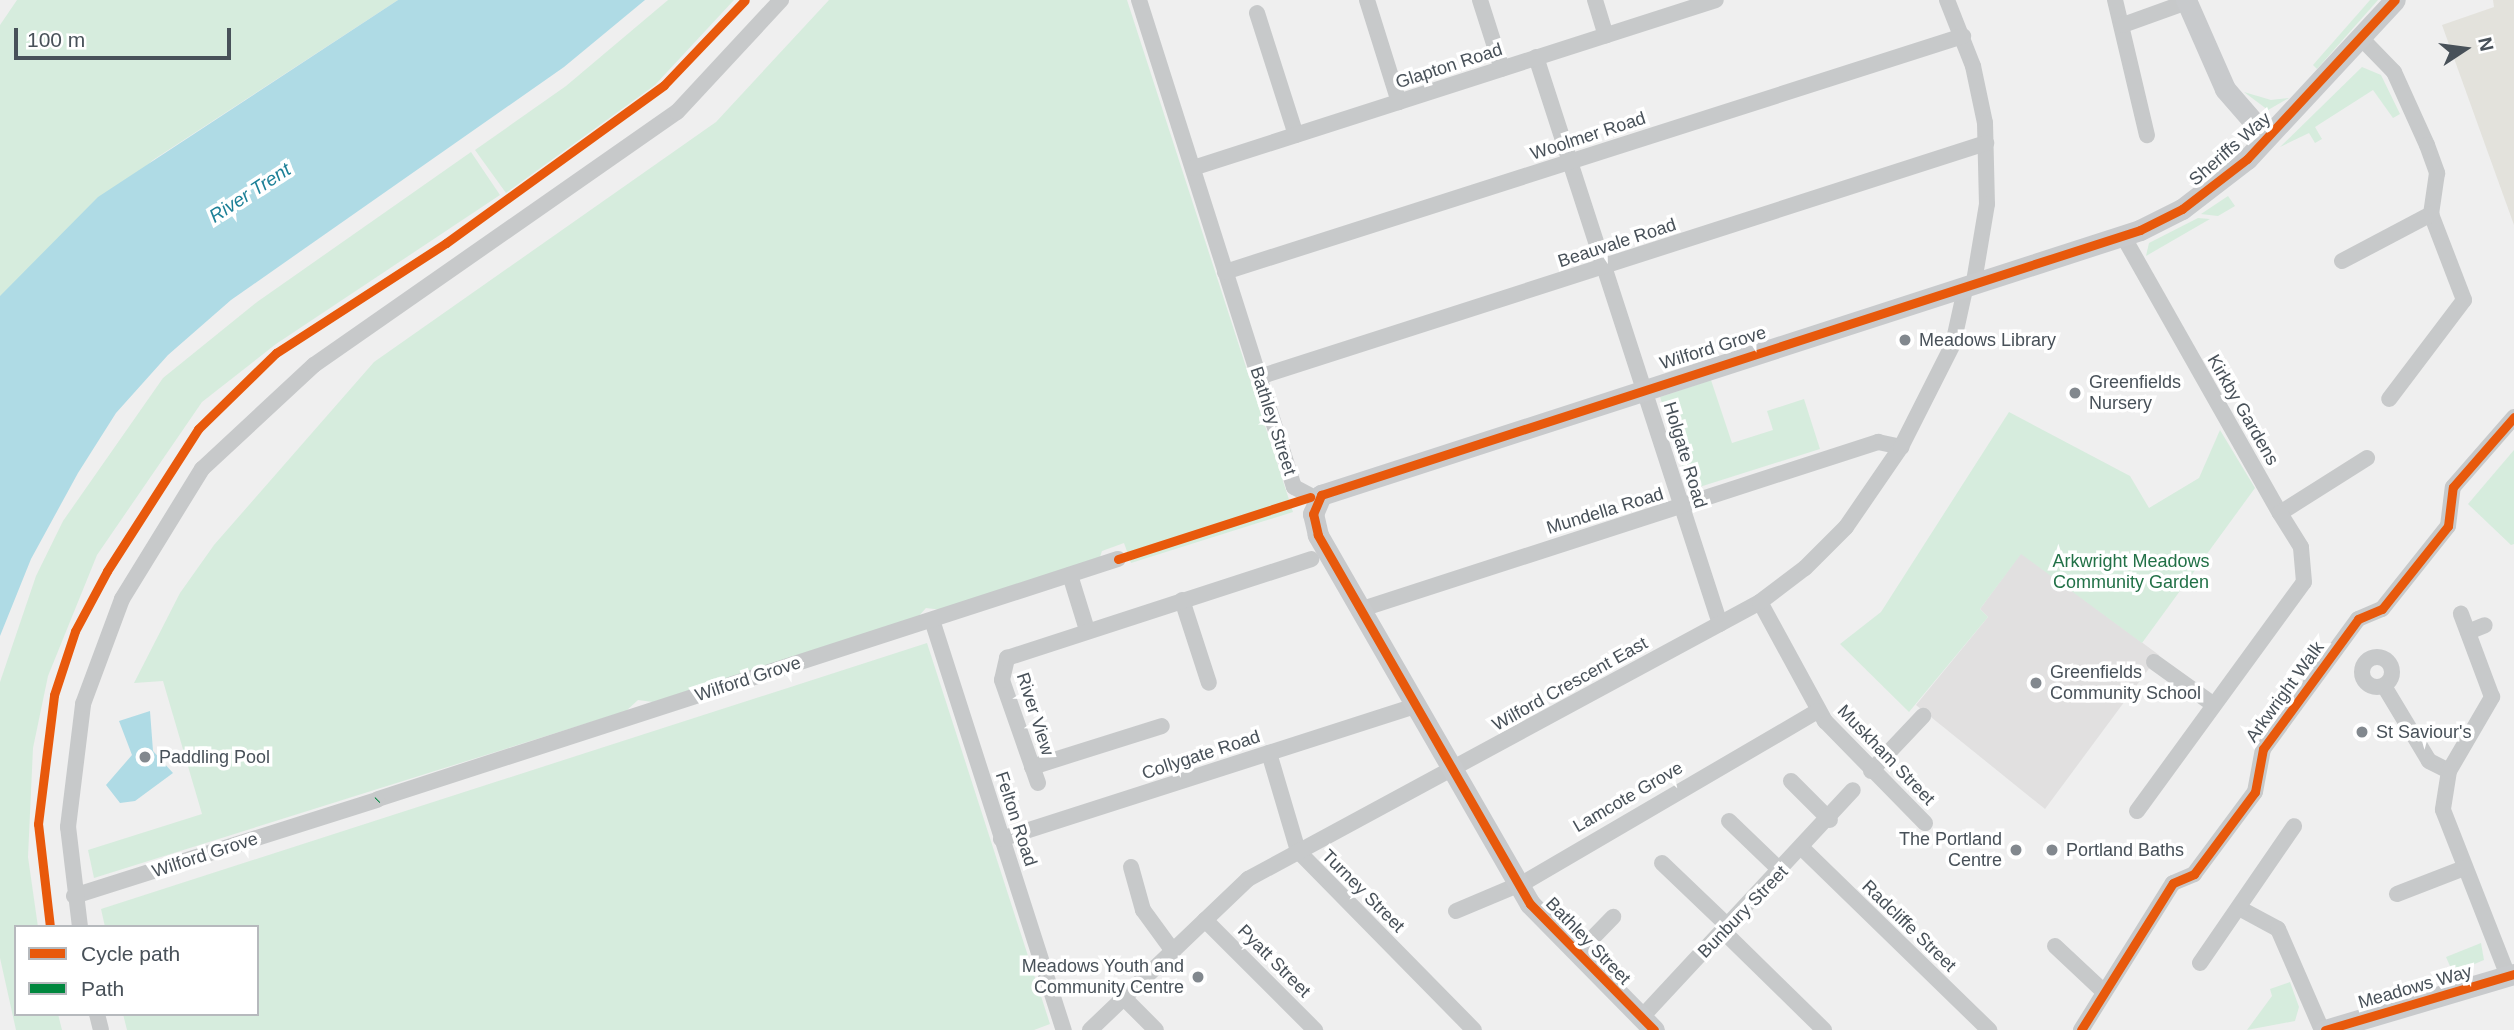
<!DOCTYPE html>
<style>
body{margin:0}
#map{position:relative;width:2514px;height:1030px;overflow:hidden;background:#efefef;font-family:Helvetica,sans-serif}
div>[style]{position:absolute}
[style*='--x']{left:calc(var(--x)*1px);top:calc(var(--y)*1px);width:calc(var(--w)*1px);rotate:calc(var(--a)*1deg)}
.commercial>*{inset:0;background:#e3e2dc}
.education>*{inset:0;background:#e1e0e0}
.green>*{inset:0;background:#d6ecdd}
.water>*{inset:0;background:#afdbe5}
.street>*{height:16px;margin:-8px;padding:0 8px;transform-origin:8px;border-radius:8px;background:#c7c9ca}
.street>.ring{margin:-8px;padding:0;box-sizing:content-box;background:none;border:16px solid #c7c9ca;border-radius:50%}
.secondary>*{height:21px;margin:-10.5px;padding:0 10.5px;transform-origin:10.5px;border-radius:10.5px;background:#c8cacc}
.quiet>*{height:7px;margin-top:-3.5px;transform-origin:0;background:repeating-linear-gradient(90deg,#00873e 0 14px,transparent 0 21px)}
.cycleway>*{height:9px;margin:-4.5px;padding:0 4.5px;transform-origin:4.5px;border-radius:4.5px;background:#e8590c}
.dots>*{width:19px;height:19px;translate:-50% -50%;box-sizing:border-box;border:4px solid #fff;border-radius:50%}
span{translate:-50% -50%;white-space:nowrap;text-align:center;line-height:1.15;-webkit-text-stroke:7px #fff;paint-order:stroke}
.street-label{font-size:18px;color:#485159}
.poi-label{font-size:18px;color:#485159}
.left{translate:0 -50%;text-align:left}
.right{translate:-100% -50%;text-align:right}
.park-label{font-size:18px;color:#227147}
.water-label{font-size:19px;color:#1d8097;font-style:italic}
.legend{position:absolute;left:14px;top:925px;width:245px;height:91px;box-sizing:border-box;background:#fff;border:2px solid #b6b9bd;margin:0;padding:9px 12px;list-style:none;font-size:21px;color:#485159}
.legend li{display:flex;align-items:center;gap:14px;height:35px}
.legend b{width:35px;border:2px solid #b6b9bd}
.north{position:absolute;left:2430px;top:14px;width:70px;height:70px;-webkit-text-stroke:5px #fff;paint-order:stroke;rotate:77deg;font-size:19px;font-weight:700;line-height:28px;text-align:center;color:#485159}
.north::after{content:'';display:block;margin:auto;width:24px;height:32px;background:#485159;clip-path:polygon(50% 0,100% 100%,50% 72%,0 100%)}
.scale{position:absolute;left:14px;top:28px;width:217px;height:32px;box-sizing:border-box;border:4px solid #485159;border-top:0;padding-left:9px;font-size:21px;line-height:24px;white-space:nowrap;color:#485159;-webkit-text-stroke:5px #fff;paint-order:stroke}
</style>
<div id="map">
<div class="commercial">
<div style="clip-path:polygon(2493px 0,2514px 0,2514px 225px,2442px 25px,2494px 7px)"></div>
</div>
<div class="education">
<div style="clip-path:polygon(2021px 553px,2159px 655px,2045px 809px,1916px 705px,1988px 617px,1980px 609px)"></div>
</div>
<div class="green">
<div style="clip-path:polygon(17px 0,398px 0,153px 160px,0 301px,0 25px)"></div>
<div style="clip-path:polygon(668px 0,734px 0,655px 85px,506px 193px,475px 150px,566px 86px)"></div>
<div style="clip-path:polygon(829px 0,1127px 0,1293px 512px,1131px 563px,1124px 543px,1102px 551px,1099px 560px,943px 610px,926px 608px,917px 618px,653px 702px,638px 700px,626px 711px,94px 878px,88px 850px,202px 814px,163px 681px,134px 683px,180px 593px,214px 545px,374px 362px,716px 122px)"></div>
<div style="clip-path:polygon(2370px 0,2378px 0,2317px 69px,2313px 65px)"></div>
<div style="clip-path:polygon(2362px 67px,2381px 75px,2400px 114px,2393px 118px,2373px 90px,2315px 127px,2322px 139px,2315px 143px,2309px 133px,2280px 147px)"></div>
<div style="clip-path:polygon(2244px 92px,2271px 100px,2289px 98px,2268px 110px)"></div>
<div style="clip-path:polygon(471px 152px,500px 195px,276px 344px,202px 402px,97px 555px,48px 676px,33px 748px,28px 857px,38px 927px,16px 927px,16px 1014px,58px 1014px,62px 1030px,16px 1030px,0 958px,0 682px,36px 576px,63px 521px,163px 378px,257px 302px)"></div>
<div style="clip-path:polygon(2228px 196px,2235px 206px,2218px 216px,2201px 214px)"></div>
<div style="clip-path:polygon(2198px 218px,2210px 219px,2146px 256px,2149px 243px)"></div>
<div style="clip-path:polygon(1711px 380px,1732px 443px,1773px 430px,1767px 411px,1804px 399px,1820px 449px,1690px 490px,1660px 397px)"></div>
<div style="clip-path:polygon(2009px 412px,2130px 476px,2149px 508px,2199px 478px,2220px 430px,2255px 488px,2142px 643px,2021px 554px,1980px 609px,1988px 617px,1909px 712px,1840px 644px,1881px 612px)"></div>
<div style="clip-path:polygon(2514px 450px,2514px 544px,2511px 545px,2468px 504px)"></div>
<div style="clip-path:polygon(927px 643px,1050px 1024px,1034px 1030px,127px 1030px,123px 1014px,257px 1014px,257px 927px,105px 927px,101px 909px)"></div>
<div style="clip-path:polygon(2481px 943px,2484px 960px,2453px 973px,2446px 957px)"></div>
<div style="clip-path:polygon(2290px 982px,2299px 1007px,2295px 1021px,2247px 1030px,2272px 996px,2270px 989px)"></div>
</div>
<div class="water">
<div style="clip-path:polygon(398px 0,645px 0,564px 67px,231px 300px,168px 355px,116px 413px,78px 473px,31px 559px,0 636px,0 296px,98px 197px)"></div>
<div style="clip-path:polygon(150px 711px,153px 751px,173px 773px,135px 801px,120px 803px,106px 785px,132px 755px,119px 721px)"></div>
</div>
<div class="street">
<div style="--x:1139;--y:0;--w:511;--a:72.35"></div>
<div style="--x:1294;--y:487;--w:27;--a:28"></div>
<div style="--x:1367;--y:0;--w:107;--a:72.6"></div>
<div style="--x:1480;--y:0;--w:72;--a:72.3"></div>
<div style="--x:1595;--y:0;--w:37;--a:73"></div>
<div style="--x:1947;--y:0;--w:71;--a:68.5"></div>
<div style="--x:1973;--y:66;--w:58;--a:78.1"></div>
<div style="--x:1985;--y:123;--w:81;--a:88.6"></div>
<div style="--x:1987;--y:204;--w:79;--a:99.5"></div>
<div style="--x:2115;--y:0;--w:139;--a:76.7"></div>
<div style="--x:1257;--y:13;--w:128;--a:72.3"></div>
<div style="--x:2123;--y:25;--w:68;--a:-19.8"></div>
<div style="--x:2362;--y:39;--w:46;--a:45.9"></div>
<div style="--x:2394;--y:72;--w:80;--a:65.7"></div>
<div style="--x:2427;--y:145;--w:30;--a:70"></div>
<div style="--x:2437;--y:173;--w:41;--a:98.3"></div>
<div style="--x:2431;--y:214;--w:92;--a:69"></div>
<div style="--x:2464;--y:300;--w:124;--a:127.1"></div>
<div style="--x:1536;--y:57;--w:596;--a:72.02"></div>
<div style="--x:1193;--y:168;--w:549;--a:-17.81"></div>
<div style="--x:2123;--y:236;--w:318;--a:60.5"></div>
<div style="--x:2280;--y:513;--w:103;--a:-32.3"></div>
<div style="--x:2342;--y:261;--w:101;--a:-27.8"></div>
<div style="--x:1225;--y:272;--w:775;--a:-17.73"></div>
<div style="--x:1259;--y:377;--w:764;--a:-17.84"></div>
<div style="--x:1070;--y:575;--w:58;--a:72.8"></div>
<div style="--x:1182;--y:600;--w:87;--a:72"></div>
<div style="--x:1760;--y:602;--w:136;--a:61.4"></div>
<div style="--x:1825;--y:721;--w:143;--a:45.6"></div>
<div style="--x:1359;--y:610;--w:546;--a:-17.94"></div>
<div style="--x:1878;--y:442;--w:24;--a:12"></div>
<div style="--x:932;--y:620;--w:431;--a:72.2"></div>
<div style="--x:2468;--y:632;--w:18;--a:-22"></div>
<div class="ring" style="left:2362px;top:657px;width:14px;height:14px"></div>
<div style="--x:2154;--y:662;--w:70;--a:35.7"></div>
<div style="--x:2384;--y:686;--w:87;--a:59"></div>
<div style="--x:2429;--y:761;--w:22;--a:27"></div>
<div style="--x:2449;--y:771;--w:39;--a:99"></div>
<div style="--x:2443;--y:810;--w:178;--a:68.6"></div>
<div style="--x:1269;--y:753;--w:102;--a:73.5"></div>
<div style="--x:1298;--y:851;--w:251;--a:45.5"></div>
<div style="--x:1032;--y:767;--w:136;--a:-17.5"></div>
<div style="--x:1871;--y:771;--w:76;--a:-46.6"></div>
<div style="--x:2449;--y:771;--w:86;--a:-59.8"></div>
<div style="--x:2492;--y:697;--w:89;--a:-110.5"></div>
<div style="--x:1791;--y:781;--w:55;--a:45"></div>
<div style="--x:1038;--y:783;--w:109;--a:-109.3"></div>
<div style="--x:1002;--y:680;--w:23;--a:-77"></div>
<div style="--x:1007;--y:658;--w:320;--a:-18"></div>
<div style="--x:378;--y:799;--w:778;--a:-17.97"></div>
<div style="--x:2137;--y:811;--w:283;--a:-53.9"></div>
<div style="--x:2304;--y:582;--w:35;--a:-95"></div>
<div style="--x:2301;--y:547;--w:40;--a:-122"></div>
<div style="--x:1729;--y:821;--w:74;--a:43.9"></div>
<div style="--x:1001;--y:839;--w:432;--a:-17.8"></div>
<div style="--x:1803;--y:849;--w:260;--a:44.2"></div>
<div style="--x:1662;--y:863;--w:93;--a:43.7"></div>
<div style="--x:1131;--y:867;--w:45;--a:74.4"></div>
<div style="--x:1143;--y:910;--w:51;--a:53.8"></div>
<div style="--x:2397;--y:894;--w:72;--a:-21.2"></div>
<div style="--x:74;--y:896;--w:318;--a:-17.6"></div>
<div style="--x:2239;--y:908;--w:44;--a:28.3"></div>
<div style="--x:2278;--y:929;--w:110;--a:66.5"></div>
<div style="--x:1456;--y:911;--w:75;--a:-22.8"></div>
<div style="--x:1525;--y:882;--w:339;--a:-30.3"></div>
<div style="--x:1205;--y:920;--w:156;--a:45"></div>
<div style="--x:80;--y:927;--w:101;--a:-96.8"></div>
<div style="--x:68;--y:827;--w:124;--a:-83"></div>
<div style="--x:83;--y:704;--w:112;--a:-69.6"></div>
<div style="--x:122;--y:599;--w:153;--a:-58.4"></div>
<div style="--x:202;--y:469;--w:153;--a:-42.9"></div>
<div style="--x:314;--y:365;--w:442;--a:-34.9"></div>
<div style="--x:677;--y:112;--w:153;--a:-47.1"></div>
<div style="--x:1724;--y:932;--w:140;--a:44.4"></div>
<div style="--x:2055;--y:946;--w:63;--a:43.1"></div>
<div style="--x:1577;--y:954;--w:52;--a:-45.8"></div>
<div style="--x:2200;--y:963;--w:166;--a:-55.5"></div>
<div style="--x:1124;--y:998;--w:45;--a:45"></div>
<div style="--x:97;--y:1014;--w:16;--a:76"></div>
<div style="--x:1641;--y:1018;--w:311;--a:-47.1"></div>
<div style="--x:1090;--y:1030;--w:219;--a:-43.7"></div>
<div style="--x:1248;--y:879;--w:582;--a:-28.41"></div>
<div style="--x:1760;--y:602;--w:56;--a:-37.1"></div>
<div style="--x:1805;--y:568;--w:58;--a:-45"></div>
<div style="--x:1846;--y:527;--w:97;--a:-55.5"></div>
<div style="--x:1901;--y:447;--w:115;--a:-63.2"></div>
<div style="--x:1953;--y:344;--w:60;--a:-77.6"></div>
<div style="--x:2081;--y:1030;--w:173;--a:-58"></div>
<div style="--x:2173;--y:883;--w:23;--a:-23"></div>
<div style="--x:2194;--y:874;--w:102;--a:-53.4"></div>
<div style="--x:2255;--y:792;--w:44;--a:-79.5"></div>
<div style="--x:2263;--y:749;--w:161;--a:-53.8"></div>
<div style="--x:2358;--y:619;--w:26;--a:-23"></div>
<div style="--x:2382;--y:609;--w:106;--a:-51.5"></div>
<div style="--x:2448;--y:526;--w:39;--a:-83"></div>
<div style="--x:2453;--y:487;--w:93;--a:-48.9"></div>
</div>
<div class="secondary">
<div style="--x:2186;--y:0;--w:97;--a:66.3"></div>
<div style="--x:2225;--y:89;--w:61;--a:49"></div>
<div style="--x:1654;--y:1030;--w:177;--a:-134.5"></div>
<div style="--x:1530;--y:904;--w:426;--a:-119.9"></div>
<div style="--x:1318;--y:535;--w:22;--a:-103"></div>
<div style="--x:1313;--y:514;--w:21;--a:-67"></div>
<div style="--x:1321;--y:495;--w:861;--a:-17.93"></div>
<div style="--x:2140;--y:230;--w:47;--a:-26.6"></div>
<div style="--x:2182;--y:209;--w:82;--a:-37.6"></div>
<div style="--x:2247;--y:159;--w:217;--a:-47.1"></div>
<div style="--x:2325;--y:1030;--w:197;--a:-16.5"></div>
</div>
<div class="quiet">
<div style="--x:377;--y:800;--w:1;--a:-45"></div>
</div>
<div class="cycleway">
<div style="--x:1118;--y:559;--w:202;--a:-17.9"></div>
<div style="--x:50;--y:927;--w:104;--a:-96.6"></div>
<div style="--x:38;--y:824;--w:130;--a:-82.9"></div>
<div style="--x:54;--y:695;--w:67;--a:-71.8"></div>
<div style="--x:75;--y:631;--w:68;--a:-61.9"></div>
<div style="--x:107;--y:571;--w:169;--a:-57.3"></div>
<div style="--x:198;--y:429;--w:109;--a:-44.3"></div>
<div style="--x:276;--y:353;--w:202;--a:-32.9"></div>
<div style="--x:446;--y:243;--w:269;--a:-35.9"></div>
<div style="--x:664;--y:85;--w:117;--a:-46.4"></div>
<div style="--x:1654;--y:1030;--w:177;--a:-134.5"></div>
<div style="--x:1530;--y:904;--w:426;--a:-119.9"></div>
<div style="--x:1318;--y:535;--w:22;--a:-103"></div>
<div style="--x:1313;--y:514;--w:21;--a:-67"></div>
<div style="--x:1321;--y:495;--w:861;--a:-17.93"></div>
<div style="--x:2140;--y:230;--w:47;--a:-26.6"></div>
<div style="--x:2182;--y:209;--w:82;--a:-37.6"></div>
<div style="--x:2247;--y:159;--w:217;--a:-47.1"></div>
<div style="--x:2081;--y:1030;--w:173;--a:-58"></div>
<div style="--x:2173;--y:883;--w:23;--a:-23"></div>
<div style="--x:2194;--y:874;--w:102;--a:-53.4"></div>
<div style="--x:2255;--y:792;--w:44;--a:-79.5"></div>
<div style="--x:2263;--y:749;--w:161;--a:-53.8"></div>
<div style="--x:2358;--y:619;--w:26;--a:-23"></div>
<div style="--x:2382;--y:609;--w:106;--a:-51.5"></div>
<div style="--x:2448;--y:526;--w:39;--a:-83"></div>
<div style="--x:2453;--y:487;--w:93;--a:-48.9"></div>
<div style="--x:2325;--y:1030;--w:197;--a:-16.5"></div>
</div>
<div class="dots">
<div style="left:1905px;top:340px;background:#82888e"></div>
<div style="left:2075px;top:393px;background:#82888e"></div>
<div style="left:2036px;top:683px;background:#82888e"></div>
<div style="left:2362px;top:732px;background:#82888e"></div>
<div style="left:145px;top:757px;background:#82888e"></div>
<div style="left:2016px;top:850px;background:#82888e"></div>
<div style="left:2052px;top:850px;background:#82888e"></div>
<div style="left:1198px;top:977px;background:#82888e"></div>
</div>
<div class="street-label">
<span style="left:1449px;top:66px;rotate:-18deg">Glapton Road</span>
<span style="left:1588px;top:136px;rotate:-18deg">Woolmer Road</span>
<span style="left:2230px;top:149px;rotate:-41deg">Sheriffs Way</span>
<span style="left:1617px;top:243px;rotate:-18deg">Beauvale Road</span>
<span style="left:1713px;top:348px;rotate:-17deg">Wilford Grove</span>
<span style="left:2243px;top:410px;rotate:60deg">Kirkby Gardens</span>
<span style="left:1273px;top:421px;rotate:72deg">Bathley Street</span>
<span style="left:1685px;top:455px;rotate:73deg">Holgate Road</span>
<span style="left:1605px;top:511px;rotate:-17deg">Mundella Road</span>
<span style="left:748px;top:679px;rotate:-18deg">Wilford Grove</span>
<span style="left:1570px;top:684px;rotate:-29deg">Wilford Crescent East</span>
<span style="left:2285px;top:692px;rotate:-54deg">Arkwright Walk</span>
<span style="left:1035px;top:714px;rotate:72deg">River View</span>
<span style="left:1201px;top:755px;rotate:-18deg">Collygate Road</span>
<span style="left:1886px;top:755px;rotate:46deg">Muskham Street</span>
<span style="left:1628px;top:797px;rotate:-30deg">Lamcote Grove</span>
<span style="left:1016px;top:819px;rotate:72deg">Felton Road</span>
<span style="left:205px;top:855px;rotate:-18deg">Wilford Grove</span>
<span style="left:1363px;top:891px;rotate:45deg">Turney Street</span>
<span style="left:1743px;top:912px;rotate:-46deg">Bunbury Street</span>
<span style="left:1909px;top:926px;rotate:44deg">Radcliffe Street</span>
<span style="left:1588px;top:941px;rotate:46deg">Bathley Street</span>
<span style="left:1274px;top:961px;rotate:45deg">Pyatt Street</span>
<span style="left:2415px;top:987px;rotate:-16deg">Meadows Way</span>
</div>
<div class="poi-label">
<span class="left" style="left:1919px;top:340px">Meadows Library</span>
<span class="left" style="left:2089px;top:393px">Greenfields<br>Nursery</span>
<span class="left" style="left:2050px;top:683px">Greenfields<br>Community School</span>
<span class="left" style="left:2376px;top:732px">St Saviour's</span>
<span class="left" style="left:159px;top:757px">Paddling Pool</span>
<span class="right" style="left:2002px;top:850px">The Portland<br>Centre</span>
<span class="left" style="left:2066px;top:850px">Portland Baths</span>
<span class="right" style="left:1184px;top:977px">Meadows Youth and<br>Community Centre</span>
</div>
<div class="park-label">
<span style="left:2131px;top:572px">Arkwright Meadows<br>Community Garden</span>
</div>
<div class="water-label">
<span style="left:250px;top:193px;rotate:-33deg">River Trent</span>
</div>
<ul class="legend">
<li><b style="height:9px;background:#e8590c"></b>Cycle path</li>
<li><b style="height:9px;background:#00873e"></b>Path</li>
</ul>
<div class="north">N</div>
<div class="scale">100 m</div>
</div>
